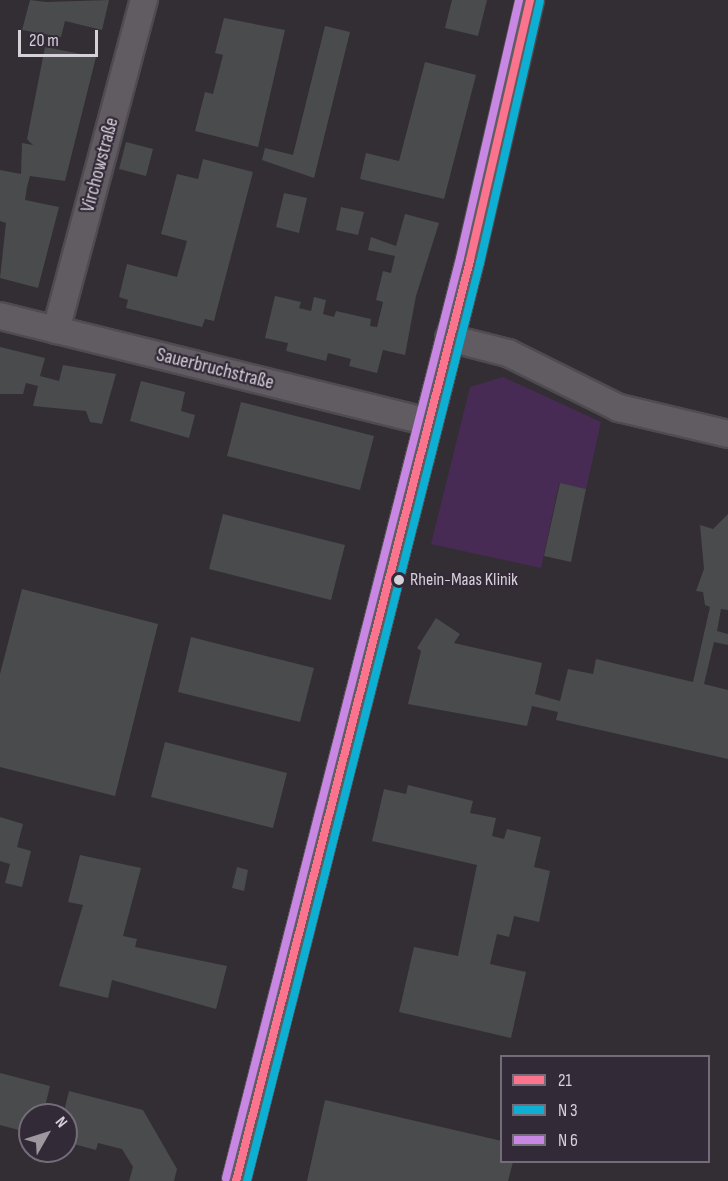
<!DOCTYPE html>
<meta charset="utf-8">
<style>
body{margin:0}
#map{position:relative;width:728px;height:1181px;overflow:hidden;background:#322e34;font-family:"Sofia Sans Condensed",sans-serif}
div>[style]{position:absolute}
[style*='--x']{left:calc(var(--x)*1px);top:calc(var(--y)*1px);width:calc(var(--w)*1px);rotate:calc(var(--a)*1deg)}
.green>*{inset:0;background:#482b55}
.building>*{inset:0;background:#4a4b4d}
.roads{filter:drop-shadow(2px 0 #4f4b51) drop-shadow(-2px 0 #4f4b51) drop-shadow(0 2px #4f4b51) drop-shadow(0 -2px #4f4b51)}
.street>*{height:26px;margin:-13px;padding:0 13px;transform-origin:13px;border-radius:13px;background:#605c62}
.bus-1>*{height:8px;margin:-4px;padding:0 4px;transform-origin:4px;border-radius:4px;background:#fc738d}
.bus-2>*{height:8px;margin:-4px;padding:0 4px;transform-origin:4px;border-radius:4px;background:#0dafd3}
.bus-3>*{height:8px;margin:-4px;padding:0 4px;transform-origin:4px;border-radius:4px;background:#c787e3}
.dots>*{width:16px;height:16px;translate:-50% -50%;box-sizing:border-box;border:3px solid #332a38;border-radius:50%}
span{translate:-50% -50%;white-space:nowrap;text-align:center;line-height:1.15;-webkit-text-stroke:4.5px #332a38;paint-order:stroke}
.bus-label{font-size:18px;color:#d6d0d9}
.left{translate:0 -50%;text-align:left}
.street-label{font-size:20px;color:#d6d0d9}
.legend{position:absolute;left:500px;top:1055px;width:210px;height:108px;box-sizing:border-box;background:#332a38;border:2px solid #746c78;margin:0;padding:8px 10px;list-style:none;font-size:18px;color:#d6d0d9}
.legend li{display:flex;align-items:center;gap:12px;height:30px}
.legend b{width:30px;border:2px solid #746c78}
.north{position:absolute;left:18px;top:1103px;width:60px;height:60px;box-sizing:border-box;background:#332a38;border:2px solid #746c78;border-radius:50%;rotate:51deg;font-size:16px;font-weight:700;line-height:24px;text-align:center;color:#d6d0d9}
.north::after{content:'';display:block;margin:auto;width:21px;height:27px;background:#9d979f;clip-path:polygon(50% 0,100% 100%,50% 72%,0 100%)}
.scale{position:absolute;left:18px;top:30px;width:80px;height:27px;box-sizing:border-box;border:3px solid #d6d0d9;border-top:0;padding-left:8px;font-size:18px;line-height:21px;white-space:nowrap;color:#d6d0d9;-webkit-text-stroke:4px #332a38;paint-order:stroke}
</style>
<div id="map">
<div class="green">
<div style="clip-path:polygon(503px 377px,601px 422px,586px 489px,559px 483px,541px 568px,431px 544px,470px 387px)"></div>
</div>
<div class="building">
<div style="clip-path:polygon(30px 0,46px 2px,109px 0,102px 30px,65px 21px,61px 37px,22px 30px)"></div>
<div style="clip-path:polygon(452px 0,487px 0,478px 36px,445px 28px)"></div>
<div style="clip-path:polygon(224px 18px,285px 30px,258px 147px,195px 131px,205px 92px,213px 94px,223px 55px,215px 53px)"></div>
<div style="clip-path:polygon(325px 26px,350px 32px,314px 178px,262px 160px,265px 148px,293px 155px)"></div>
<div style="clip-path:polygon(45px 47px,96px 57px,65px 181px,30px 176px,27px 187px,25px 200px,59px 207px,38px 288px,0 278px,6px 223px,0 221px,0 170px,21px 174px,22px 143px,33px 145px,27px 139px)"></div>
<div style="clip-path:polygon(425px 62px,476px 75px,444px 199px,360px 179px,366px 153px,399px 161px)"></div>
<div style="clip-path:polygon(126px 142px,153px 149px,146px 176px,119px 169px)"></div>
<div style="clip-path:polygon(203px 159px,253px 172px,214px 321px,205px 319px,202px 327px,126px 308px,128px 300px,119px 297px,127px 264px,177px 277px,187px 241px,161px 234px,177px 174px,198px 179px)"></div>
<div style="clip-path:polygon(284px 193px,307px 198px,299px 233px,276px 227px)"></div>
<div style="clip-path:polygon(341px 207px,364px 212px,358px 235px,336px 230px)"></div>
<div style="clip-path:polygon(405px 214px,439px 223px,416px 296px,405px 355px,383px 350px,377px 373px,349px 366px,351px 359px,328px 353px,326px 361px,286px 351px,288px 343px,265px 338px,275px 296px,301px 302px,299px 308px,311px 311px,314px 297px,326px 300px,323px 314px,334px 317px,336px 311px,371px 319px,370px 326px,377px 327px,383px 302px,376px 300px,383px 271px,391px 273px,395px 256px,368px 250px,371px 237px,396px 246px)"></div>
<div style="clip-path:polygon(0 347px,45px 358px,40px 376px,59px 381px,63px 365px,116px 374px,102px 424px,90px 422px,86px 411px,33px 406px,38px 386px,26px 383px,23px 394px,0 394px)"></div>
<div style="clip-path:polygon(141px 381px,185px 392px,181px 411px,195px 415px,189px 438px,130px 421px)"></div>
<div style="clip-path:polygon(241px 402px,374px 436px,360px 490px,227px 456px)"></div>
<div style="clip-path:polygon(560px 483px,586px 489px,571px 562px,544px 556px)"></div>
<div style="clip-path:polygon(223px 514px,345px 545px,331px 600px,209px 569px)"></div>
<div style="clip-path:polygon(728px 514px,728px 610px,721px 609px,717px 631px,728px 634px,728px 645px,714px 642px,704px 684px,728px 690px,728px 759px,556px 720px,558px 712px,532px 706px,527px 726px,408px 704px,421px 651px,417px 648px,436px 618px,460px 634px,454px 643px,542px 663px,535px 694px,560px 701px,568px 669px,593px 674px,596px 659px,693px 682px,710px 607px,705px 605px,703px 592px,696px 591px,704px 569px,700px 525px,713px 529px)"></div>
<div style="clip-path:polygon(22px 589px,158px 624px,115px 796px,0 767px,0 674px)"></div>
<div style="clip-path:polygon(191px 637px,314px 668px,300px 722px,178px 692px)"></div>
<div style="clip-path:polygon(165px 742px,287px 773px,273px 828px,151px 797px)"></div>
<div style="clip-path:polygon(408px 785px,473px 801px,470px 813px,496px 818px,492px 836px,504px 839px,507px 829px,541px 837px,534px 867px,550px 871px,539px 922px,514px 916px,509px 937px,497px 934px,490px 964px,526px 972px,511px 1038px,399px 1012px,414px 947px,458px 956px,477px 865px,372px 841px,384px 789px,406px 794px)"></div>
<div style="clip-path:polygon(0 817px,23px 824px,17px 847px,31px 851px,22px 887px,5px 883px,10px 864px,0 861px)"></div>
<div style="clip-path:polygon(80px 855px,141px 868px,123px 936px,137px 939px,135px 947px,227px 966px,216px 1009px,112px 980px,108px 998px,59px 986px,83px 905px,68px 902px)"></div>
<div style="clip-path:polygon(237px 867px,248px 870px,244px 891px,232px 888px)"></div>
<div style="clip-path:polygon(0 1073px,50px 1086px,43px 1115px,30px 1115px,30px 1133px,0 1125px)"></div>
<div style="clip-path:polygon(69px 1091px,143px 1110px,177px 1169px,174px 1181px,129px 1181px,133px 1167px,122px 1149px,98px 1143px,96px 1150px,66px 1142px,63px 1115px)"></div>
<div style="clip-path:polygon(325px 1100px,502px 1141px,502px 1162px,513px 1162px,508px 1181px,307px 1181px)"></div>
</div>
<div class="roads">
<div class="street">
<div style="--x:0;--y:316;--w:442;--a:13.9"></div>
<div style="--x:56;--y:330;--w:342;--a:-75.1"></div>
<div style="--x:449;--y:338;--w:61;--a:14.3"></div>
<div style="--x:508;--y:353;--w:124;--a:26.4"></div>
<div style="--x:619;--y:408;--w:112;--a:13.4"></div>
<div style="--x:236;--y:1181;--w:950;--a:-75.74"></div>
<div style="--x:470;--y:260;--w:267;--a:-77"></div>
</div>
</div>
<div class="bus-1">
<div style="--x:236;--y:1181;--w:950;--a:-75.74"></div>
<div style="--x:470;--y:260;--w:267;--a:-77"></div>
</div>
<div class="bus-2">
<div style="--x:247;--y:1181;--w:947;--a:-75.76"></div>
<div style="--x:480;--y:263;--w:268;--a:-77.1"></div>
</div>
<div class="bus-3">
<div style="--x:226;--y:1178;--w:949;--a:-75.73"></div>
<div style="--x:460;--y:258;--w:265;--a:-77.1"></div>
</div>
<div class="dots">
<div style="left:399px;top:580px;background:#d6d0d9"></div>
</div>
<div class="bus-label">
<span class="left" style="left:410px;top:580px">Rhein-Maas Klinik</span>
</div>
<div class="street-label">
<span style="left:100px;top:165px;rotate:-75deg">Virchowstraße</span>
<span style="left:215px;top:369px;rotate:14deg">Sauerbruchstraße</span>
</div>
<ul class="legend">
<li><b style="height:8px;background:#fc738d"></b>21</li>
<li><b style="height:8px;background:#0dafd3"></b>N 3</li>
<li><b style="height:8px;background:#c787e3"></b>N 6</li>
</ul>
<div class="north">N</div>
<div class="scale">20 m</div>
</div>
